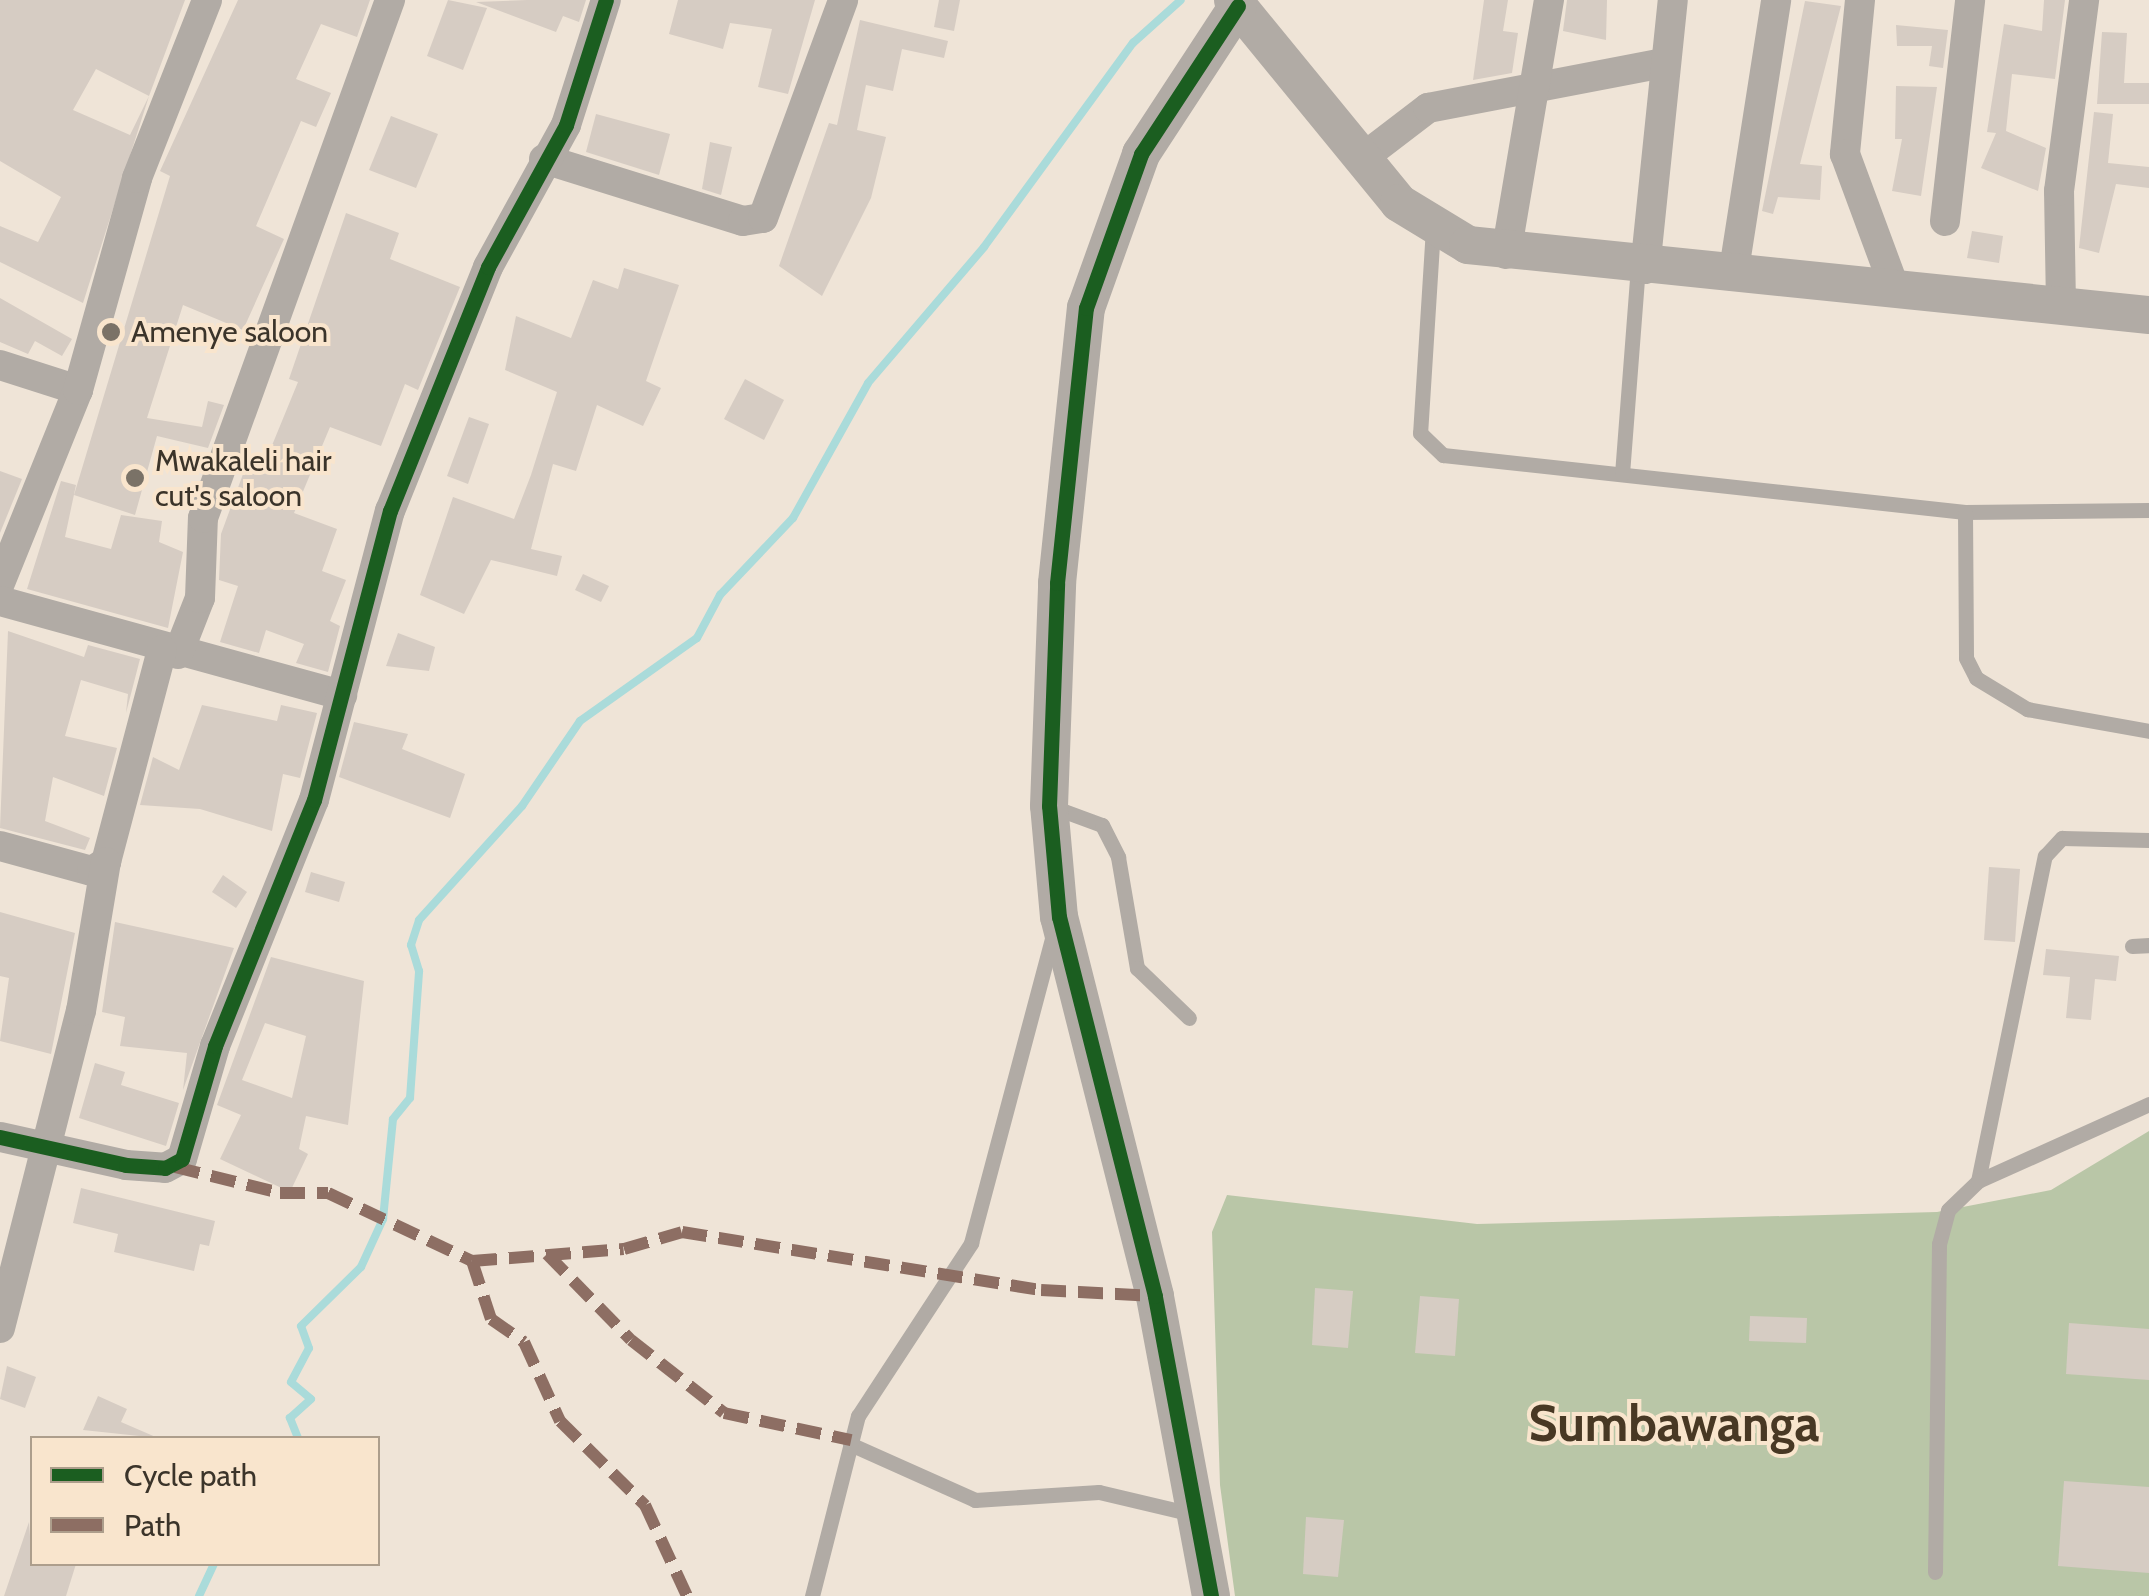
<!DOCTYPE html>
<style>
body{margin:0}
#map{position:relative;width:2149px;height:1596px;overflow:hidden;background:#efe4d7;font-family:Cabin,sans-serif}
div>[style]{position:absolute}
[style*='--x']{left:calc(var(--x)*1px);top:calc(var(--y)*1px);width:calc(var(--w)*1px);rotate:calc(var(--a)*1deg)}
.forest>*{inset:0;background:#b9c6a7}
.stream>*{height:8px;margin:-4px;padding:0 4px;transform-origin:4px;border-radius:4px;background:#aadbda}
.building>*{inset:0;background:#d6ccc3}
.service>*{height:15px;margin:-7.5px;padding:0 7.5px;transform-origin:7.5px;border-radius:7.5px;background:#b1aba5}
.minor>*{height:30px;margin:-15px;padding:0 15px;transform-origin:15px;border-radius:15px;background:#b1aba5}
.tertiary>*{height:38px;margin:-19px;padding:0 19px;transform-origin:19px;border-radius:19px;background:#b1aba5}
.quiet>*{height:12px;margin-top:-6px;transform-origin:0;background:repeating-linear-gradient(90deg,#8d6e63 0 25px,transparent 0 37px)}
.cycleway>*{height:15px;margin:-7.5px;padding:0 7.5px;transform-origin:7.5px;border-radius:7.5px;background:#1b5e20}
.dots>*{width:28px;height:28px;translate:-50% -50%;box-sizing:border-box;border:5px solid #f9e5cd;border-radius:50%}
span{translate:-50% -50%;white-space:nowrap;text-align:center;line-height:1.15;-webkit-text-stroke:8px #f9e5cd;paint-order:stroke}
.poi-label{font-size:30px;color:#3b342a}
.left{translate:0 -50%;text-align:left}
.town-label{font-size:50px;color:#483824;font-weight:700}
.legend{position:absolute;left:30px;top:1436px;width:350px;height:130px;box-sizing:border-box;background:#f9e5cd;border:2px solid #ad9e8c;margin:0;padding:12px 18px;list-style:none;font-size:30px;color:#3b342a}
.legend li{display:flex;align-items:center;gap:20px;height:50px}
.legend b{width:50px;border:2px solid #ad9e8c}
</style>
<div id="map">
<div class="forest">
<div style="clip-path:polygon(2149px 1131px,2149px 1596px,1235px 1596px,1220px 1485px,1212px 1232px,1227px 1195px,1477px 1224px,1937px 1212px,2051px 1190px)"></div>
</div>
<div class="stream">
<div style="--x:298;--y:1438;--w:22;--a:-112"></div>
<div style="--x:290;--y:1418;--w:28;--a:-42"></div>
<div style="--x:311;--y:1399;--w:26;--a:-140"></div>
<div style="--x:291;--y:1382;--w:38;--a:-62"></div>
<div style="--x:309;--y:1348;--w:23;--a:-110"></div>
<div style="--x:301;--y:1326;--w:84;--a:-44.5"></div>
<div style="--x:361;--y:1267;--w:53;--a:-65.4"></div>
<div style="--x:383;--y:1219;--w:100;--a:-84.3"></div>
<div style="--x:393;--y:1119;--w:27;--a:-51"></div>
<div style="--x:410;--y:1098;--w:127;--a:-85.9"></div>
<div style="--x:419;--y:971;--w:27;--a:-107"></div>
<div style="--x:411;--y:945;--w:26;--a:-72"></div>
<div style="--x:419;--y:920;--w:154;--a:-47.9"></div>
<div style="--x:522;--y:806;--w:103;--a:-55.7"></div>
<div style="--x:580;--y:721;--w:143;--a:-35.4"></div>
<div style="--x:697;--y:638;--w:49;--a:-61.9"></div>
<div style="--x:720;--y:595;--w:106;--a:-46.5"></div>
<div style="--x:793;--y:518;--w:154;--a:-60.9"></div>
<div style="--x:868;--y:383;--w:179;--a:-49.5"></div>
<div style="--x:984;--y:247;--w:253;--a:-53.9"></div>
<div style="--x:1133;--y:43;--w:64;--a:-41.9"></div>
<div style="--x:199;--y:1596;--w:35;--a:-65"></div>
</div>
<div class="building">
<div style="clip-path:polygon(0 0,185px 0,149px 96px,96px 69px,73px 110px,130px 135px,149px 96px,83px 303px,0 262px,0 226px,38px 242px,61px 197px,0 161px)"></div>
<div style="clip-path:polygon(238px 0,370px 0,357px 37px,321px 24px,296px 79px,331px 93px,316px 127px,301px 121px,256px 226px,284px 239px,243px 330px,183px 305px,147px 418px,202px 427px,208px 401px,224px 405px,208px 448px,157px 436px,135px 515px,74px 495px,170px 176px,160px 171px)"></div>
<div style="clip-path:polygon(448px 0,487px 8px,463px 70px,427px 56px)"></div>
<div style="clip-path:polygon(527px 0,586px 0,579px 22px,563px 16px,556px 32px,476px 2px)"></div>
<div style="clip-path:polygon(678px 0,815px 0,788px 94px,758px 87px,772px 29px,730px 23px,723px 49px,669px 34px)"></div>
<div style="clip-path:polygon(939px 0,960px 0,954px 31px,934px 27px)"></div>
<div style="clip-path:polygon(1484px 0,1508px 0,1503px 31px,1518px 33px,1512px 73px,1473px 80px)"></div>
<div style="clip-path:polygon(1567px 0,1607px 0,1606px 40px,1563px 31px)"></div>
<div style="clip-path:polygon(2044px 0,2065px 0,2055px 79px,2012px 74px,2006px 131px,2046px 148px,2038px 191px,1981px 168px,1996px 133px,1987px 132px,2004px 24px,2042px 31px)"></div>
<div style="clip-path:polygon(1805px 1px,1841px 6px,1800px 164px,1822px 166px,1820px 200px,1778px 197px,1773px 214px,1762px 211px)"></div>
<div style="clip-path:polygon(860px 20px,948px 41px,944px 58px,902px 49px,893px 91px,866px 85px,857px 130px,886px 137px,871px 198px,822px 296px,779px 266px,829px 123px,837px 125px)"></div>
<div style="clip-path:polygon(1896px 25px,1948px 30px,1943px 68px,1929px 66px,1932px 46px,1897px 46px)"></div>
<div style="clip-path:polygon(2102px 32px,2127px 33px,2124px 83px,2149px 83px,2149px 104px,2097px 104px)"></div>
<div style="clip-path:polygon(1896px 86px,1937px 87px,1921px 196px,1892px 191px,1902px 139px,1895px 139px)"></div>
<div style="clip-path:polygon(2094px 112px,2113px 114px,2108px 163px,2149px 167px,2149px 188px,2116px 184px,2099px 253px,2079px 248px)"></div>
<div style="clip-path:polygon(596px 114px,670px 134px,659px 175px,586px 152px)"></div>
<div style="clip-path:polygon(391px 116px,438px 134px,416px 188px,369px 170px)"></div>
<div style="clip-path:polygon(710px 142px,732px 147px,721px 195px,702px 189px)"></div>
<div style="clip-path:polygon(346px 213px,399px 233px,390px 259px,460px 287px,418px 390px,405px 384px,381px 446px,330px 427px,294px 513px,337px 529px,322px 571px,346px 580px,330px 621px,340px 626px,328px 672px,296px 663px,304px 644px,266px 630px,259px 653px,220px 642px,238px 586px,219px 580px,221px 534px,250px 455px,266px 460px,298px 382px,289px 379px)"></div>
<div style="clip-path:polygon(1972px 231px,2003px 236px,1999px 263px,1967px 258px)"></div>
<div style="clip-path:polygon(624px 268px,679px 285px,646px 381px,661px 388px,643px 426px,597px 405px,576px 471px,553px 464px,531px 549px,562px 556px,557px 576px,491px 560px,464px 614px,420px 595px,453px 497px,514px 519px,531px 475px,557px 392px,505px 370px,516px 316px,571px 338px,593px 280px,618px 289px)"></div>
<div style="clip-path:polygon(0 298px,72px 339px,62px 356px,35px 341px,28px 354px,0 342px)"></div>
<div style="clip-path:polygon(745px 379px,784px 400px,764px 440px,724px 419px)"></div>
<div style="clip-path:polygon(469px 417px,489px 424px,468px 484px,447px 476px)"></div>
<div style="clip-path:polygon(0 471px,22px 479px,0 533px)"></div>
<div style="clip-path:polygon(61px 481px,76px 485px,65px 537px,111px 549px,121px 515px,162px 521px,159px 542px,183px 552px,168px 628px,27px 589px)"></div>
<div style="clip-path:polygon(583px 574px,609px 586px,601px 602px,575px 590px)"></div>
<div style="clip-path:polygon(8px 631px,84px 657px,88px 645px,140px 659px,126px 713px,128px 694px,81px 680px,65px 736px,117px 748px,104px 796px,53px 777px,45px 821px,90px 838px,85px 850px,0 828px)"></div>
<div style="clip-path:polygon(398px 633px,435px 647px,429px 671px,386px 666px)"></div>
<div style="clip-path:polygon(202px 705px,277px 721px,281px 705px,317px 713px,300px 778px,283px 774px,272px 831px,200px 809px,140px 805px,153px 757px,179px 770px)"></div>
<div style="clip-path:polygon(354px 722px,408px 734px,402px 749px,465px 774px,450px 818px,339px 777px)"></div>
<div style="clip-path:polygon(1989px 867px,2020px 869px,2015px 942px,1984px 940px)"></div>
<div style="clip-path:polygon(311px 872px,345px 882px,339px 902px,305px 892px)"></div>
<div style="clip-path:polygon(223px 875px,247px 892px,236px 908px,212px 892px)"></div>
<div style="clip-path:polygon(0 912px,75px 933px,51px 1054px,0 1041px,9px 978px,0 976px)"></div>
<div style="clip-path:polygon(115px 922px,234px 948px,183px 1090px,187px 1053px,120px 1046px,125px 1017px,102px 1012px)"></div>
<div style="clip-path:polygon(2046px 949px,2119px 956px,2116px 981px,2095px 979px,2091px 1020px,2066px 1018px,2070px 977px,2043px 975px)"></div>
<div style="clip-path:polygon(evenodd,271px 957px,364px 981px,348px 1125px,306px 1116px,299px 1149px,308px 1154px,290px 1192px,220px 1159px,241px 1115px,217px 1105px,271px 957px,265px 1023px,306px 1036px,292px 1098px,242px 1080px,265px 1023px)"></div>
<div style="clip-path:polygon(95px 1063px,125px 1072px,121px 1085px,179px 1103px,166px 1146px,79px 1118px)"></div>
<div style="clip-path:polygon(81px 1188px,215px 1221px,209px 1246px,200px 1244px,194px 1271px,114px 1252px,118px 1234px,73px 1223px)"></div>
<div style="clip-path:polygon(1315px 1288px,1353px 1291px,1348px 1348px,1312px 1345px)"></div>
<div style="clip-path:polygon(1420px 1296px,1459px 1299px,1455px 1356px,1415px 1353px)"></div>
<div style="clip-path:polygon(1750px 1316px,1807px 1318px,1806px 1343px,1749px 1341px)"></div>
<div style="clip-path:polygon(2069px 1323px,2149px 1329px,2149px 1380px,2066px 1374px)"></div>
<div style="clip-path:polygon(7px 1366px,36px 1377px,25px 1408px,0 1399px)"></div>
<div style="clip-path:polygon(98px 1396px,127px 1409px,121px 1422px,158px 1438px,83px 1430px)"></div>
<div style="clip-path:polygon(2064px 1481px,2149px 1487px,2149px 1573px,2058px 1566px)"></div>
<div style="clip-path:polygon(1306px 1517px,1344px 1520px,1338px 1577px,1303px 1574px)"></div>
<div style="clip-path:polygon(29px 1522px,32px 1564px,76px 1564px,66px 1596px,4px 1596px)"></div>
</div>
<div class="service">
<div style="--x:1433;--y:228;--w:205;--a:93.6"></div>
<div style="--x:1420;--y:433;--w:32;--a:44"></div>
<div style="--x:1443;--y:455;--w:525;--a:6.23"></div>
<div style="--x:1965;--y:512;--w:184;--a:-0.6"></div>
<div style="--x:1622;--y:474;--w:207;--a:-85.6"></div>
<div style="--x:1965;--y:512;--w:146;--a:89.6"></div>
<div style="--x:1966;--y:658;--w:22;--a:63"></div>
<div style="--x:1976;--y:678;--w:60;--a:31.3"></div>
<div style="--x:2027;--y:709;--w:124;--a:10.2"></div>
<div style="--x:1053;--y:807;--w:52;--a:20.2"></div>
<div style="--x:1102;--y:825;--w:36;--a:63"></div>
<div style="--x:1118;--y:857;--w:113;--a:80.3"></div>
<div style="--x:1137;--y:968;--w:72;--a:43.9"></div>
<div style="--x:2132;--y:946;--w:17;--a:-3"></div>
<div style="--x:1978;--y:1181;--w:332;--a:-78.4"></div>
<div style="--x:2045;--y:856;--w:25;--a:-47"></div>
<div style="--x:2062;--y:838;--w:87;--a:1.3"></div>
<div style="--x:850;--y:1444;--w:137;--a:24.1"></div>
<div style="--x:975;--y:1500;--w:124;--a:-3.7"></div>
<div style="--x:1099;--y:1492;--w:100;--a:13.3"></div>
<div style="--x:1935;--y:1572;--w:328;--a:-89.3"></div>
<div style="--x:1939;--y:1244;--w:35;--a:-75"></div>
<div style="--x:1948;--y:1210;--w:42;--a:-44"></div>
<div style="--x:1978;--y:1181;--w:188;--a:-24.2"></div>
<div style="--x:812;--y:1596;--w:186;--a:-75.7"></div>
<div style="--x:858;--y:1416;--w:207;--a:-56.8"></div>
<div style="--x:971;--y:1243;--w:324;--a:-75.1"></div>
</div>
<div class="minor">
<div style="--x:1860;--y:0;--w:155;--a:95.6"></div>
<div style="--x:1845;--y:154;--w:144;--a:69.7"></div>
<div style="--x:544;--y:159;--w:208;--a:17.3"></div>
<div style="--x:743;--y:221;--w:20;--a:-9"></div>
<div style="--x:763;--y:218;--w:232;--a:-69.8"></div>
<div style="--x:1360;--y:160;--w:86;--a:-37.4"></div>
<div style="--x:1428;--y:108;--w:241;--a:-10.8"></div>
<div style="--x:1945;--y:221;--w:222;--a:-83.5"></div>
<div style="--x:1506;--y:254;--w:258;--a:-80.4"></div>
<div style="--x:1645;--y:269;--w:270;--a:-84.1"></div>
<div style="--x:1733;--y:276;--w:279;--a:-81.1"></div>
<div style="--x:2061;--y:305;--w:114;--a:-91"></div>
<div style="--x:2059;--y:191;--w:193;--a:-82.5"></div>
<div style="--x:0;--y:365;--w:82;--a:17.8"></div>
<div style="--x:0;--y:583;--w:208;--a:-68"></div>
<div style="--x:78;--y:390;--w:220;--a:-74.4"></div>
<div style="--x:137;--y:178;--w:191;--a:-68.5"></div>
<div style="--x:0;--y:601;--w:355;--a:15.4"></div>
<div style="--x:178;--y:654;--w:60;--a:-68.6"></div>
<div style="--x:200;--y:598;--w:80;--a:-87.9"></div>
<div style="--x:203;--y:518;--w:551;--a:-70.15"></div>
<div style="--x:0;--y:846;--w:95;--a:15.2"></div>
<div style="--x:92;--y:871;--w:17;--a:-33"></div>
<div style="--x:106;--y:862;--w:219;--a:-75.2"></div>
<div style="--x:0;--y:1137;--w:129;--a:12.5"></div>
<div style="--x:126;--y:1165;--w:39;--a:4"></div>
<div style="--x:165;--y:1168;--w:19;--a:-28"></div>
<div style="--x:182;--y:1159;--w:118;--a:-73.7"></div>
<div style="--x:215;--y:1046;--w:265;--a:-68.1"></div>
<div style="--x:314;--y:800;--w:299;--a:-75.3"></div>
<div style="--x:390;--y:511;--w:263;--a:-68.1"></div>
<div style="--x:488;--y:267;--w:162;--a:-61.2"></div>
<div style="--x:566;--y:125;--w:131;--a:-72.3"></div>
<div style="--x:0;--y:1328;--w:327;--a:-75.7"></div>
<div style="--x:81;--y:1011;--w:151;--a:-80.5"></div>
</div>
<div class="tertiary">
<div style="--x:1233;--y:0;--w:262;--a:50.7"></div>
<div style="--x:1399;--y:203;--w:81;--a:31.3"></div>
<div style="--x:1468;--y:245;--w:685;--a:5.87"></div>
<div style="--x:1211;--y:1596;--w:305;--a:-100.6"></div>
<div style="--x:1155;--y:1296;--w:391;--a:-104.2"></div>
<div style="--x:1059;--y:917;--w:111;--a:-95.1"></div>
<div style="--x:1049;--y:806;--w:223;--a:-87.9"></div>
<div style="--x:1057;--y:583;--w:277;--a:-84"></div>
<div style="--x:1086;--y:308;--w:164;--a:-70.3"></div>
<div style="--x:1141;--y:154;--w:177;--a:-56.8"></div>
</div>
<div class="quiet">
<div style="--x:175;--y:1167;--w:108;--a:13.9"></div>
<div style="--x:280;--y:1193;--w:48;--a:0"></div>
<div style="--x:328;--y:1193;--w:159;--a:25.3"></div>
<div style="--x:472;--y:1261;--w:61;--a:71.9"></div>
<div style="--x:491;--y:1319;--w:40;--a:34.9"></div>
<div style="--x:524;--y:1342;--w:87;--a:65.5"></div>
<div style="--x:560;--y:1421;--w:120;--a:44.7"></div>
<div style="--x:645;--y:1505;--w:100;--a:65.2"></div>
<div style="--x:547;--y:1254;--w:120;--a:45.7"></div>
<div style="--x:631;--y:1340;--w:118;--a:38.1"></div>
<div style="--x:724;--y:1413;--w:130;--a:12"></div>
<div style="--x:472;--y:1261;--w:152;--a:-4.5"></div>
<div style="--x:624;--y:1249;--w:60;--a:-16.3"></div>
<div style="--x:682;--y:1232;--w:364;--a:9.2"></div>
<div style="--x:1041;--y:1290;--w:114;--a:3"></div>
</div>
<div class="cycleway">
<div style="--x:0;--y:1137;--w:129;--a:12.5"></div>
<div style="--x:126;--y:1165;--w:39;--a:4"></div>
<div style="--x:165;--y:1168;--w:19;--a:-28"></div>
<div style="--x:182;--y:1159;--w:118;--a:-73.7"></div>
<div style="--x:215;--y:1046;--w:265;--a:-68.1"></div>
<div style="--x:314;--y:800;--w:299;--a:-75.3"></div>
<div style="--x:390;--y:511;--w:263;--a:-68.1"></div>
<div style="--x:488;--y:267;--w:162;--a:-61.2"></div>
<div style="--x:566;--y:125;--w:131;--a:-72.3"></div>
<div style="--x:1211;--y:1596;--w:305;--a:-100.6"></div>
<div style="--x:1155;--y:1296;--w:391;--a:-104.2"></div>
<div style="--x:1059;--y:917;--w:111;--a:-95.1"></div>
<div style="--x:1049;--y:806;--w:223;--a:-87.9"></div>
<div style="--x:1057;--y:583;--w:277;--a:-84"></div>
<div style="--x:1086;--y:308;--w:164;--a:-70.3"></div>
<div style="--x:1141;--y:154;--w:177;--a:-56.8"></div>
</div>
<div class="dots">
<div style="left:111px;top:332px;background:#7a7267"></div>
<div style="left:135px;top:478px;background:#7a7267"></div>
</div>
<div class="poi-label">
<span class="left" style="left:131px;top:332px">Amenye saloon</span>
<span class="left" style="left:155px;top:478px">Mwakaleli hair<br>cut's saloon</span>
</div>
<div class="town-label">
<span style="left:1674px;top:1424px">Sumbawanga</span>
</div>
<ul class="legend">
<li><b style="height:12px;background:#1b5e20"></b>Cycle path</li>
<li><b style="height:12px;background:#8d6e63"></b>Path</li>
</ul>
</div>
